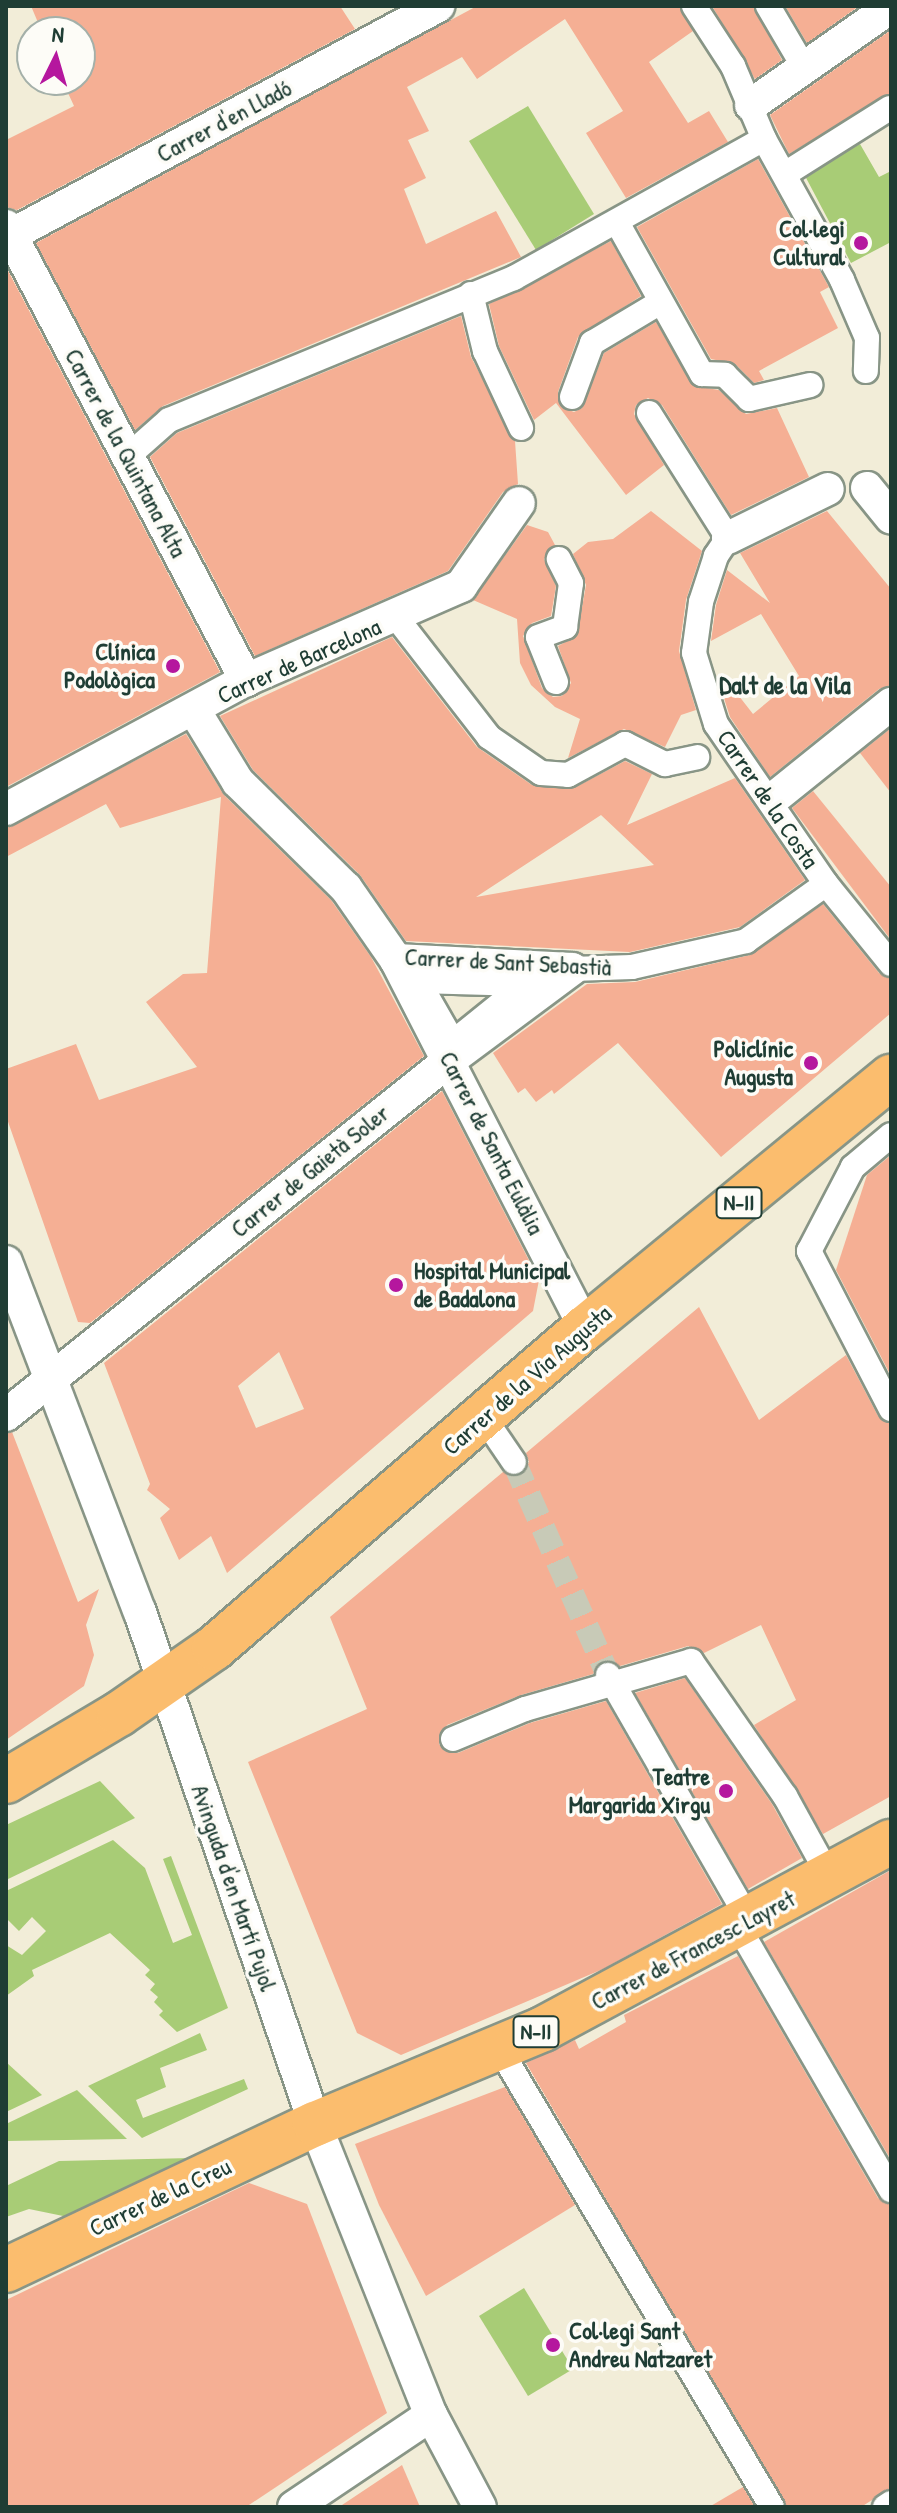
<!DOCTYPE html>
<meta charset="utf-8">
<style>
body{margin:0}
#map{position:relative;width:897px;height:2513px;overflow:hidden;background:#f2edd8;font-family:"Patrick Hand",sans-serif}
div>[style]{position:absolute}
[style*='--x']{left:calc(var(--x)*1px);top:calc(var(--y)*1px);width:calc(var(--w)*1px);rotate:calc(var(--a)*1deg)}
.green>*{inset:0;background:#a8cc76}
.building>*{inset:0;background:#f5af94}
.pedestrian-tunnel>*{height:24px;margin-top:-12px;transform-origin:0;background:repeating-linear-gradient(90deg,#c8cab7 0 24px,transparent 0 36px)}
.roads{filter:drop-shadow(2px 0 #889586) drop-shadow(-2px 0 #889586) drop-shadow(0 2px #889586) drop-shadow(0 -2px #889586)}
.pedestrian>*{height:24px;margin:-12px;padding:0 12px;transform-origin:12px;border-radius:12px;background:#fff}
.minor>*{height:32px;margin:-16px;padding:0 16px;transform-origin:16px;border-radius:16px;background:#fff}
.primary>*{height:44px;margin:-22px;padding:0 22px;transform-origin:22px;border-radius:22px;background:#fbbd6e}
.dots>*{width:22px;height:22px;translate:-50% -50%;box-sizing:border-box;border:4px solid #fdfcf7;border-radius:50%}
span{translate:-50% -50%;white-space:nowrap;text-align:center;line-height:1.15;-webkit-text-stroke:7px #fdfcf7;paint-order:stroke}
.shield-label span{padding:2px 6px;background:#fdfcf7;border:2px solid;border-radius:6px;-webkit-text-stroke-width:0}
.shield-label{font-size:22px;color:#1f3d34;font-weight:700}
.street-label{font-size:24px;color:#1f3d34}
.poi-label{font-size:24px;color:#1f3d34;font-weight:700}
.right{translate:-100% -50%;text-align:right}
.left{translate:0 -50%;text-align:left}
.neighbourhood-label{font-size:26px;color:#1f3d34;font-weight:700}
.frame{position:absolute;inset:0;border:8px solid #1f3d34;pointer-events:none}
.north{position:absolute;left:16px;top:16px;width:80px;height:80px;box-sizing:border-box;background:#fdfcf7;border:2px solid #a4b0a9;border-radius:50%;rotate:5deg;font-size:22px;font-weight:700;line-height:32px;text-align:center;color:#1f3d34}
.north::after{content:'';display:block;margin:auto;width:28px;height:36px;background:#b5179e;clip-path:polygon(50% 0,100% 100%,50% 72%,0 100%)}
</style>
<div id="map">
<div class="green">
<div style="clip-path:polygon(528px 106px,594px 214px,536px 250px,469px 141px)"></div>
<div style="clip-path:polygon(860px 144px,879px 177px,891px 171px,891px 242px,851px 263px,804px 174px)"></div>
<div style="clip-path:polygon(100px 1781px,135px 1818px,6px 1880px,6px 1825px)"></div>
<div style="clip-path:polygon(113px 1840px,145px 1868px,173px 1943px,192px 1935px,163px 1859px,171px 1856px,228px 2008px,177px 2032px,159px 2015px,163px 2011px,154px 2002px,158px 1997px,150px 1990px,155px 1984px,145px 1975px,150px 1970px,110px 1933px,32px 1970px,34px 1976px,6px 1996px,6px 1945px,22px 1955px,46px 1931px,32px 1917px,19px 1931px,6px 1918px,6px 1891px)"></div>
<div style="clip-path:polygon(200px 2033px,207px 2050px,160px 2068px,166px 2087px,136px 2100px,143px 2118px,244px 2079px,248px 2089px,142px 2138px,88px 2086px)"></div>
<div style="clip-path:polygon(6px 2062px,42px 2095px,6px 2112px)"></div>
<div style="clip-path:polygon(77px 2090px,127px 2139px,6px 2141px,6px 2124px)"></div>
<div style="clip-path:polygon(192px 2158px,68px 2217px,29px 2209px,6px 2217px,6px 2186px,59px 2161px)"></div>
<div style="clip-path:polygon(524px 2288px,573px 2369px,528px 2396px,479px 2316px)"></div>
</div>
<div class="building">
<div style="clip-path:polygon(31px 6px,340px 6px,355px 29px,17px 210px,6px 207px,6px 140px,74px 106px,62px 80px,80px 80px,80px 32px,42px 32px)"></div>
<div style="clip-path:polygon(477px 6px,679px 6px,693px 31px,649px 62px,688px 123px,709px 111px,728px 142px,626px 198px,586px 133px,623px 111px,565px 19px,477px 79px,462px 57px,407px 87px,429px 131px,408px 140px,426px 178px,404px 189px,426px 244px,496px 211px,521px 257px,163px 406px,135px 430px,36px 243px)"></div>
<div style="clip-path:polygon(712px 6px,753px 6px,782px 60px,755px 79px)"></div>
<div style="clip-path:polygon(785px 6px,859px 6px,807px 43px)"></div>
<div style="clip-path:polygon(891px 30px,891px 93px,789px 154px,770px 115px)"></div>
<div style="clip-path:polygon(758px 159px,829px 287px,820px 292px,838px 328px,759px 371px,764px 380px,754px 383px,735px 364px,711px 359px,637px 227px)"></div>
<div style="clip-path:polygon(611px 241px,641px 296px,578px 337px,558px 392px,561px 407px,574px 412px,582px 408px,604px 353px,656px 322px,694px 386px,719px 390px,746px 414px,777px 408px,809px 477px,731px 515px,662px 405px,648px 398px,636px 405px,634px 414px,664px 465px,626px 495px,556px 403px,534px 420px,499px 346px,489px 304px)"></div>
<div style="clip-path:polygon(6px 267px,220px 672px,6px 787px)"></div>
<div style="clip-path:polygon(461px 316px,471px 357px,515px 441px,518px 484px,503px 492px,448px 571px,255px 656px,150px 457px,177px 433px)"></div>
<div style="clip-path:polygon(651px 511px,702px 551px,686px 600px,679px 651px,696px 710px,681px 715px,665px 747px,624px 729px,568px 758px,580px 719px,555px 707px,531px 685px,520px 663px,517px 619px,473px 600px,527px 525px,548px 532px,555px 545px,544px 559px,556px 586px,551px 616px,532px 623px,523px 636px,542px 688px,553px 697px,562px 696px,571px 683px,558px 646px,577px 636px,586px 585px,573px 554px,588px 542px,613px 539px)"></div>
<div style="clip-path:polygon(827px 511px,891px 589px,891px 685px,879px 689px,770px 777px,730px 717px,717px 676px,721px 673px,753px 714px,799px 676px,761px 614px,711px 641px,716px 605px,727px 570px,770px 603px,740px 553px)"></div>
<div style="clip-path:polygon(evenodd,392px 637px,477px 747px,532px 785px,574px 788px,625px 761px,652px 774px,627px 825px,735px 778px,805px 880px,740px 927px,630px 952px,406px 941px,360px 875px,253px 770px,220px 716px,392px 637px,601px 815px,654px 865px,476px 897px,601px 815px)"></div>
<div style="clip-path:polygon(891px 728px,891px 793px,860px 753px)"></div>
<div style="clip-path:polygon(186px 734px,224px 795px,331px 900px,371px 957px,424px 1056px,90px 1323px,78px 1322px,6px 1116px,6px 1069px,76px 1044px,99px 1100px,197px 1067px,146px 1002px,183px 974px,207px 973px,221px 797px,120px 828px,106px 804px,6px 857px,6px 828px)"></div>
<div style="clip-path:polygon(813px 791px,891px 887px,891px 940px,792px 808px)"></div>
<div style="clip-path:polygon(823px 904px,879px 973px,891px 979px,891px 1013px,721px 1157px,618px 1043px,554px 1094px,552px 1090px,536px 1102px,525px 1088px,518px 1093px,493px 1053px,587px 984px,635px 982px,750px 955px)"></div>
<div style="clip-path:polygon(evenodd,442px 1091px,539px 1280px,533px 1311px,227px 1573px,211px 1536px,179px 1560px,160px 1518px,170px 1509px,147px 1490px,150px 1484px,104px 1363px,442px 1091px,279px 1352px,304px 1409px,256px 1428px,238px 1386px,279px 1352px)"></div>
<div style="clip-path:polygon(891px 1155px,891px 1376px,836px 1270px,867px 1175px)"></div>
<div style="clip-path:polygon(699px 1307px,759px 1420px,846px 1355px,878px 1416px,891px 1424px,891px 1796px,823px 1834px,754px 1725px,796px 1700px,761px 1625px,704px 1653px,688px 1646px,620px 1666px,601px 1662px,593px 1674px,521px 1695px,447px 1725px,439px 1744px,445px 1751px,458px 1753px,530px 1723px,606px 1701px,722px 1904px,603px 1969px,401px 2055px,357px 2033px,248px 1762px,367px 1709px,330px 1617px,503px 1472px,523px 1474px,529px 1462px,526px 1453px)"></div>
<div style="clip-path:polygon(12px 1432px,78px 1602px,99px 1589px,86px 1625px,94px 1655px,84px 1686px,6px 1740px,6px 1434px)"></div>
<div style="clip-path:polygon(685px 1678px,772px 1804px,802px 1858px,748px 1889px,635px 1693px)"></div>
<div style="clip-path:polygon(891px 1870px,891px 2160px,764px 1942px)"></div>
<div style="clip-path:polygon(738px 1956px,878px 2198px,891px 2205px,891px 2488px,861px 2507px,787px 2507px,526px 2063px,575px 2040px,579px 2049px,626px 2022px,624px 2015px)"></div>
<div style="clip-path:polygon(505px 2087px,575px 2205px,426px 2296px,379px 2205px,355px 2144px)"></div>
<div style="clip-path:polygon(249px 2183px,307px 2204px,387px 2413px,246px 2507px,6px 2507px,6px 2300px)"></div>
<div style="clip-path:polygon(402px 2465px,420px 2507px,339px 2507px)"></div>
<div style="clip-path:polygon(743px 2487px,755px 2507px,709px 2507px)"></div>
</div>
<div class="pedestrian-tunnel">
<div style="--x:514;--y:1462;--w:233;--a:66.2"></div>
</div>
<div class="roads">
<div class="pedestrian">
<div style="--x:694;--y:6;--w:72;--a:57"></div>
<div style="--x:733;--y:66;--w:79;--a:67"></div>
<div style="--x:764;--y:139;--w:161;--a:61"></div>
<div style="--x:842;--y:280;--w:63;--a:66.7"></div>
<div style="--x:867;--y:338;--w:33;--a:92"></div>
<div style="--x:768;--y:6;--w:67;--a:59.6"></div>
<div style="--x:785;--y:174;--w:124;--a:-32.2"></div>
<div style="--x:618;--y:224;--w:172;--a:60.8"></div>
<div style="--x:702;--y:374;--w:23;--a:2"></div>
<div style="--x:725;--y:375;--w:34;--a:45"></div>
<div style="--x:749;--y:399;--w:63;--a:-12.9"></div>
<div style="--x:471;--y:294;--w:59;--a:76.2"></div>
<div style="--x:485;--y:351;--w:85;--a:64.9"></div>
<div style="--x:572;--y:397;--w:58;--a:-69.7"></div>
<div style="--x:592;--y:343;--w:78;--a:-30.8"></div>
<div style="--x:649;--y:413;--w:148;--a:57.7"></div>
<div style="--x:728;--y:538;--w:22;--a:124"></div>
<div style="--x:716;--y:556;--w:48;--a:108.1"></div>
<div style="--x:701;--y:602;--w:51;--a:97.8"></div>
<div style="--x:694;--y:653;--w:74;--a:72.8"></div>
<div style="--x:716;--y:724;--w:194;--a:55.5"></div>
<div style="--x:826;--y:884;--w:103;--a:50.9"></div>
<div style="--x:127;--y:457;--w:56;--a:-41.4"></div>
<div style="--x:169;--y:420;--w:373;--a:-22.4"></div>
<div style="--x:514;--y:278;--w:286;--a:-29.1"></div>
<div style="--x:396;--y:617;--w:152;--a:52.2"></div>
<div style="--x:489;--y:737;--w:63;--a:34.7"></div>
<div style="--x:541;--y:773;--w:27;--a:4"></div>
<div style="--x:568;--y:775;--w:65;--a:-28.5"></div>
<div style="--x:625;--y:744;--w:45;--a:26.6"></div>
<div style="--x:665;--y:764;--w:33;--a:-12"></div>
<div style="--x:556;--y:682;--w:48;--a:-111.8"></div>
<div style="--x:538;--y:637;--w:29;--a:-20"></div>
<div style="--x:565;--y:627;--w:44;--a:-82.2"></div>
<div style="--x:571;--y:583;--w:27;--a:-117"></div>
<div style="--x:572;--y:969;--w:60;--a:-1.9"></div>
<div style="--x:632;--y:967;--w:117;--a:-12.8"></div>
<div style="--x:746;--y:941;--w:98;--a:-35.5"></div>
<div style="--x:418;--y:981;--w:107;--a:1.6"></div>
<div style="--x:525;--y:984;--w:92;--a:141.1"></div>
<div style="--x:453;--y:1042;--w:70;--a:-119.8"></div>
<div style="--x:891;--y:1135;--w:50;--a:139.9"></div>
<div style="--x:853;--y:1167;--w:95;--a:117.6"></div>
<div style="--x:809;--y:1251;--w:178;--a:62.6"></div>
<div style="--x:484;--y:1418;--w:53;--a:55.7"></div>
<div style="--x:608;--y:1675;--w:285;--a:60.1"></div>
<div style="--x:453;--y:1739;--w:78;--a:-22.6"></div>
<div style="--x:525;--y:1709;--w:173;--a:-16.1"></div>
<div style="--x:691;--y:1661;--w:165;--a:55.2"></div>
<div style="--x:785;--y:1796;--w:91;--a:61.2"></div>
<div style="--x:739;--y:1928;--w:303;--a:59.9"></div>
<div style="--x:499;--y:2048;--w:534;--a:59.26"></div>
<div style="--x:885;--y:2507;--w:7;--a:-34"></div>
</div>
<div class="minor">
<div style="--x:751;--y:105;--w:171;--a:-35"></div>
<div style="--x:6;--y:226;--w:514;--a:62.14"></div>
<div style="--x:11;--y:235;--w:485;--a:-28.2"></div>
<div style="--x:867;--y:488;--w:38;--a:51"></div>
<div style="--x:728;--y:538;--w:111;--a:-26.1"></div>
<div style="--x:194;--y:710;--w:84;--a:58.6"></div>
<div style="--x:238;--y:782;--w:151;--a:44.5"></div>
<div style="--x:346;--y:888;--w:88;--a:55.2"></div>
<div style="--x:396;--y:960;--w:176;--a:2.9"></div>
<div style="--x:779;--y:794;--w:144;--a:-38.8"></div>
<div style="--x:6;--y:809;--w:272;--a:-28.3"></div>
<div style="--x:246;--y:680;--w:235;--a:-23.6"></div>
<div style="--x:461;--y:586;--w:101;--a:-55.1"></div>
<div style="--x:396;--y:960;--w:414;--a:62.8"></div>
<div style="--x:6;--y:1262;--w:375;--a:69.1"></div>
<div style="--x:140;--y:1612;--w:541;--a:71.13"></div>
<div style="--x:315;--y:2124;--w:313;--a:68.3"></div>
<div style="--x:431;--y:2415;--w:104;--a:62"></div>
<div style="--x:6;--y:1415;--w:570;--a:-38.66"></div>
<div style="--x:451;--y:1059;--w:151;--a:-36.6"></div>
<div style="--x:294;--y:2507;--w:165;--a:-33.9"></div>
</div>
<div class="primary">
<div style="--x:6;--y:1781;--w:131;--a:-30.7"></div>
<div style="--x:119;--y:1714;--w:116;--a:-34.8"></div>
<div style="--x:214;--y:1648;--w:490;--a:-40.8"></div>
<div style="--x:585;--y:1328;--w:396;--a:-39.4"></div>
<div style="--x:6;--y:2270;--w:342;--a:-25.3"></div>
<div style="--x:315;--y:2124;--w:247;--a:-22.6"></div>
<div style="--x:543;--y:2029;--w:395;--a:-28.3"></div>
</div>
</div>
<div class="dots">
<div style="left:861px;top:243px;background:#b5179e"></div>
<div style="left:173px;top:666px;background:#b5179e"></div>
<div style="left:811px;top:1063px;background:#b5179e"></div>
<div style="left:396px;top:1285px;background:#b5179e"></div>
<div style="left:726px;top:1791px;background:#b5179e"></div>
<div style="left:553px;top:2345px;background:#b5179e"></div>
</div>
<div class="shield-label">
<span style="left:739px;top:1203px">N-II</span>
<span style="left:536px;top:2032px">N-II</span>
</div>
<div class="street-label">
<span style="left:224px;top:121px;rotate:-28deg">Carrer d'en Lladó</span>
<span style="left:126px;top:453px;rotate:62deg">Carrer de la Quintana Alta</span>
<span style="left:299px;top:661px;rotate:-24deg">Carrer de Barcelona</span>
<span style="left:768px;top:799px;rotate:56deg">Carrer de la Costa</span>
<span style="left:508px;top:962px;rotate:3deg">Carrer de Sant Sebastià</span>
<span style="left:492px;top:1143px;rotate:63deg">Carrer de Santa Eulàlia</span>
<span style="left:310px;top:1171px;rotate:-39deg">Carrer de Gaietà Soler</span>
<span style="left:527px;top:1380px;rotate:-41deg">Carrer de la Via Augusta</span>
<span style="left:234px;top:1888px;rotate:71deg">Avinguda d'en Martí Pujol</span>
<span style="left:693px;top:1950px;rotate:-28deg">Carrer de Francesc Layret</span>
<span style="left:160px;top:2197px;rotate:-25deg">Carrer de la Creu</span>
</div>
<div class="poi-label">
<span class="right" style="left:845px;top:243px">Col·legi<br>Cultural</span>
<span class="right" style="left:155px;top:666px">Clínica<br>Podològica</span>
<span class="right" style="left:793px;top:1063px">Policlínic<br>Augusta</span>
<span class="left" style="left:414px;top:1285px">Hospital Municipal<br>de Badalona</span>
<span class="right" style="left:710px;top:1791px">Teatre<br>Margarida Xirgu</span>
<span class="left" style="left:569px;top:2345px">Col·legi Sant<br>Andreu Natzaret</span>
</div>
<div class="neighbourhood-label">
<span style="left:785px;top:685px">Dalt de la Vila</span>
</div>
<div class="frame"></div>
<div class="north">N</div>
</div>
